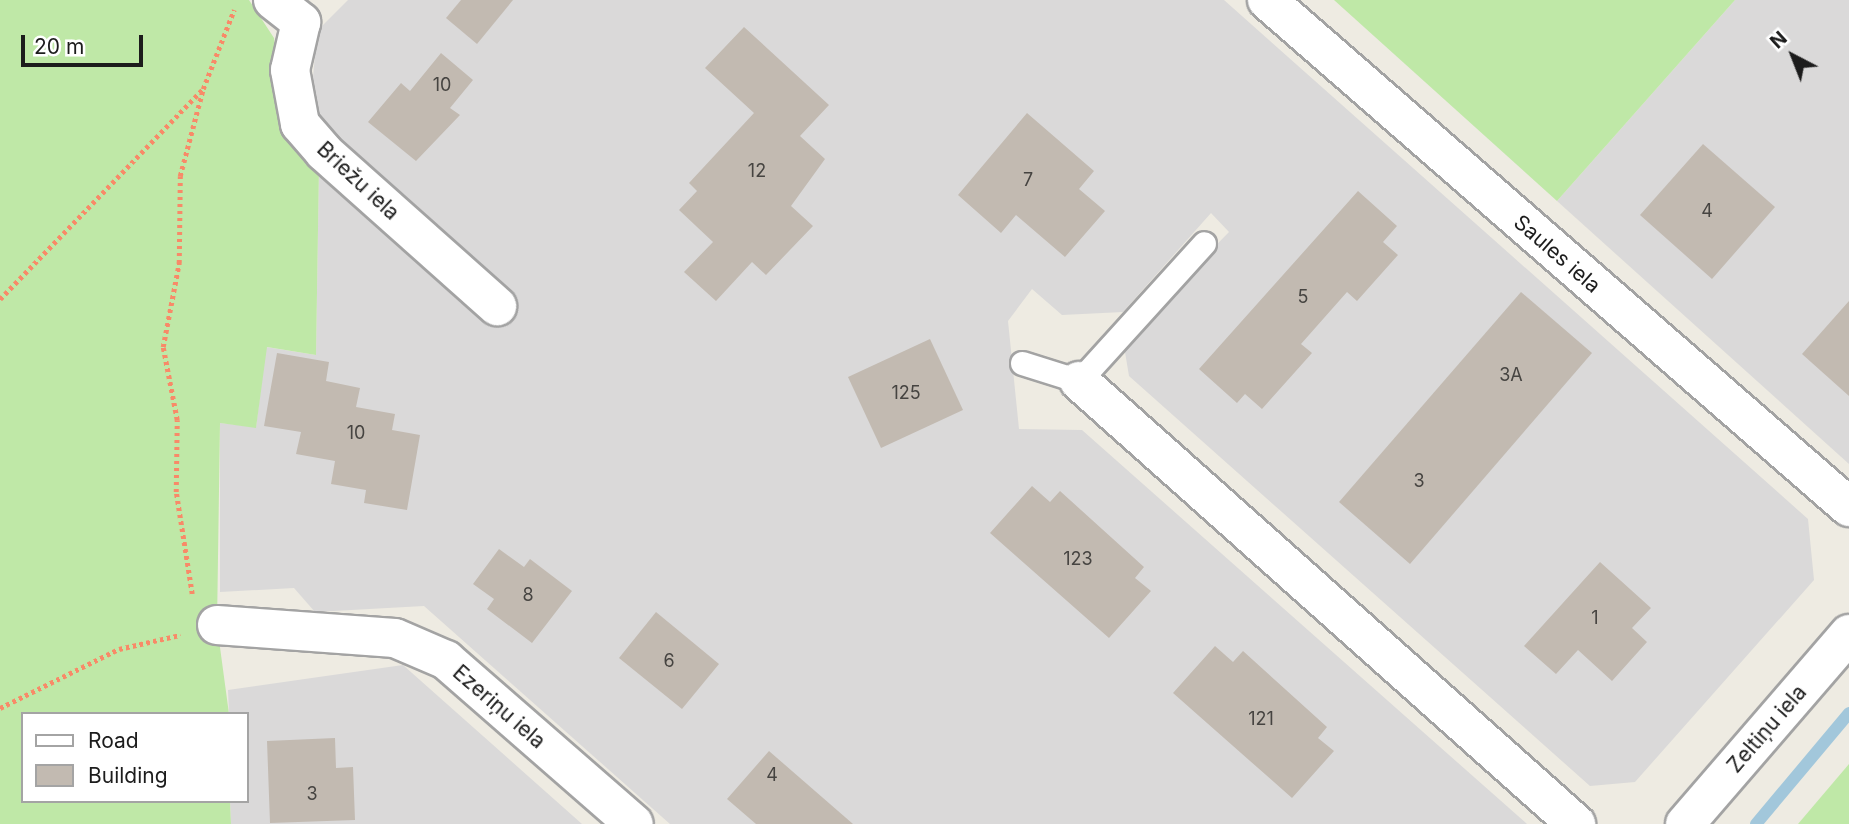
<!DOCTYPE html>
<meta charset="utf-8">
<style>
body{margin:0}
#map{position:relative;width:1849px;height:824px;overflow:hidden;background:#eeebe2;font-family:Inter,sans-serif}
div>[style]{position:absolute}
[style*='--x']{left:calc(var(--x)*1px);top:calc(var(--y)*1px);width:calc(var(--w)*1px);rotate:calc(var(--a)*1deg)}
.residential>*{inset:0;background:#dad9d9}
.grass>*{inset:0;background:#bfe8a7}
.stream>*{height:12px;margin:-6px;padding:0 6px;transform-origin:6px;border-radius:6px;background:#a2c7db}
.building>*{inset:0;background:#c2bab1}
.path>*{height:4.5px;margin-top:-2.25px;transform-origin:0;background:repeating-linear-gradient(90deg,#f88a68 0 3.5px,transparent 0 7px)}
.roads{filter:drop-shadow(2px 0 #a3a3a3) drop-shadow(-2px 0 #a3a3a3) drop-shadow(0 2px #a3a3a3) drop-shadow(0 -2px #a3a3a3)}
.lane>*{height:23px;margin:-11.5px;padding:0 11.5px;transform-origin:11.5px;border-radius:11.5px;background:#fff}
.street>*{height:38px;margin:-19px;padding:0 19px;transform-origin:19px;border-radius:19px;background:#fff}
span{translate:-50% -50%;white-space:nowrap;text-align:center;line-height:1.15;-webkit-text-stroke:5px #fff;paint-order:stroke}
.number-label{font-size:18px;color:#464441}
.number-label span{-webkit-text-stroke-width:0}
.street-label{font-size:21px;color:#1c1c1c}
.legend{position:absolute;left:21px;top:712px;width:228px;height:91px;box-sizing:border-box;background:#fff;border:2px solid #a4a4a4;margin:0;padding:9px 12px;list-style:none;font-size:21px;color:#1c1c1c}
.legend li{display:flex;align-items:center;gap:14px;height:35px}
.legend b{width:35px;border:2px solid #a4a4a4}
.north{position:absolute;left:1758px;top:21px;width:70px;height:70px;-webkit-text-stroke:5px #fff;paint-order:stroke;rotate:318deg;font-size:19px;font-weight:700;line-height:28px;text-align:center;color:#1c1c1c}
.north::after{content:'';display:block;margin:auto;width:24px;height:32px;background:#1c1c1c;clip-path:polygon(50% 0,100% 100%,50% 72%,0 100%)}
.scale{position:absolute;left:21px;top:35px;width:122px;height:32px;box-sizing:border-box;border:4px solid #1c1c1c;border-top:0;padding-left:9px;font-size:21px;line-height:24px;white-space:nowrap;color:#1c1c1c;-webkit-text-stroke:5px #fff;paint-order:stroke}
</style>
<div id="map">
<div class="residential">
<div style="clip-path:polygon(348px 0,1224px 0,1808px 519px,1814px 580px,1635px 782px,1590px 786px,1129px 376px,1123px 340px,1229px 232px,1211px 213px,1123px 312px,1062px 315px,1032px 289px,1008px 321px,1019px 429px,1082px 430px,1527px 824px,670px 824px,424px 606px,315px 612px,294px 588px,220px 592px,220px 423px,256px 427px,266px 347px,316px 355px,319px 167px,334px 145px,311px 101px,317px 31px)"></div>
<div style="clip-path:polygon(1735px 0,1849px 0,1849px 464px,1557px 201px)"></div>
<div style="clip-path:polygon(403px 665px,582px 824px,231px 824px,230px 801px,247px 801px,247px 714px,229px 714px,228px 690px)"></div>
</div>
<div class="grass">
<div style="clip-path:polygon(0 0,249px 0,274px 38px,278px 64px,319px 167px,316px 355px,267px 347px,256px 428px,220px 423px,217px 625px,229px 714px,23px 714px,23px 801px,230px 801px,231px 824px,0 824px)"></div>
<div style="clip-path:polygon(1334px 0,1735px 0,1557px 201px)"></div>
<div style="clip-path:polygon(1849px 764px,1849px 824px,1798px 824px)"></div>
</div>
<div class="stream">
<div style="--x:1756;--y:824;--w:145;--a:-50"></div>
</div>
<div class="building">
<div style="clip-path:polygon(461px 0,513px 0,477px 44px,446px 18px)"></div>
<div style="clip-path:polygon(744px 27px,829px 105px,800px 136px,825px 159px,791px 206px,813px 226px,766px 275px,752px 262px,716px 301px,684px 272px,713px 242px,679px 210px,697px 191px,689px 183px,754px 113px,705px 68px)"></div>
<div style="clip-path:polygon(441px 53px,473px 80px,450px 108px,460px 115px,416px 161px,368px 122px,401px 83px,410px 91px)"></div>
<div style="clip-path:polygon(1027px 113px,1094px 171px,1079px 189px,1105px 211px,1065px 257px,1016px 215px,1001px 233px,958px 195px)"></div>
<div style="clip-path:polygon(1703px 144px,1775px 207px,1712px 279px,1640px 215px)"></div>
<div style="clip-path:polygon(1358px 191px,1397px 226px,1383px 242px,1398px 255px,1357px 301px,1347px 292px,1301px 344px,1312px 353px,1262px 409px,1245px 394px,1237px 403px,1199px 369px)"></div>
<div style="clip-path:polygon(1521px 292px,1592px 353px,1410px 564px,1339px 502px)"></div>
<div style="clip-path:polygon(1849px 301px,1849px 396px,1802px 354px)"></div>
<div style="clip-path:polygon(930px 339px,963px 410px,881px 448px,848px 377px)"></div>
<div style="clip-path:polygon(277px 353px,329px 362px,326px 381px,360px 388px,356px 407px,395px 414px,392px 430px,420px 435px,407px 510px,364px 503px,366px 490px,331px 484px,335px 461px,296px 454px,301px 432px,264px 426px)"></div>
<div style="clip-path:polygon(1032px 486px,1050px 502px,1060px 491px,1144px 567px,1135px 578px,1151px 591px,1109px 638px,990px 533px)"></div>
<div style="clip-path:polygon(499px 549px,524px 567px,530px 559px,572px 591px,532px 643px,487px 609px,494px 599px,473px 584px)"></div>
<div style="clip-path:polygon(1600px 562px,1651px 608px,1632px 628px,1647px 642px,1612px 681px,1578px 650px,1556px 674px,1524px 646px)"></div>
<div style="clip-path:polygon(656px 612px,719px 664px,682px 709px,619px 658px)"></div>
<div style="clip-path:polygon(1215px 646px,1233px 662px,1243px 651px,1327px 727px,1318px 738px,1334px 751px,1292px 798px,1173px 693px)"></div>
<div style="clip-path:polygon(335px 738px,336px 768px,353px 767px,355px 820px,270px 823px,267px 741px)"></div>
<div style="clip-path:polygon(769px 751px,853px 824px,756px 824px,727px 799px)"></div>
</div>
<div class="path">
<div style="--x:0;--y:299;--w:292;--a:-46"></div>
<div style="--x:203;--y:89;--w:85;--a:-68.6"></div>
<div style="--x:192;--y:594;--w:103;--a:-98.9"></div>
<div style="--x:176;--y:492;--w:72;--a:-89.2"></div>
<div style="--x:177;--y:420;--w:74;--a:-100.9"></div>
<div style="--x:163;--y:347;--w:86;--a:-79.2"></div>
<div style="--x:179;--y:263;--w:87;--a:-89.3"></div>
<div style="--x:180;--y:176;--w:90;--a:-75.2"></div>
<div style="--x:0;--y:708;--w:133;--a:-26.4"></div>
<div style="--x:119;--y:649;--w:63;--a:-12.9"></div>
</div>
<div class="roads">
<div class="lane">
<div style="--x:1022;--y:363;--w:60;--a:17.5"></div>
<div style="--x:1079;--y:381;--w:186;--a:-47.8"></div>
</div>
<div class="street">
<div style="--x:273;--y:0;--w:36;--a:38"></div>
<div style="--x:301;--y:22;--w:49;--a:102.9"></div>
<div style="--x:290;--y:70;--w:55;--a:79.5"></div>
<div style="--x:300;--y:124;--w:37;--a:49"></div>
<div style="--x:324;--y:152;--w:232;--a:41.7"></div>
<div style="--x:1267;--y:0;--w:772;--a:41.06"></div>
<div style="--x:1079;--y:381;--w:666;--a:41.71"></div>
<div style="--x:217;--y:625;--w:178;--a:4.2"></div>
<div style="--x:395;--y:638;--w:56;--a:23.3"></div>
<div style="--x:446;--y:660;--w:249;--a:41.1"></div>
<div style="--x:1685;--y:824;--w:251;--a:-49.2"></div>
</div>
</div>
<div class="number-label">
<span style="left:442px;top:85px">10</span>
<span style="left:757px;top:171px">12</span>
<span style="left:1028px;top:180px">7</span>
<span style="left:1707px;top:211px">4</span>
<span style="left:1303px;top:297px">5</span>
<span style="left:1511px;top:375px">3A</span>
<span style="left:906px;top:393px">125</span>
<span style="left:356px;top:433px">10</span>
<span style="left:1419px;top:481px">3</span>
<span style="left:1078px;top:559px">123</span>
<span style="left:528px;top:595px">8</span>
<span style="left:1595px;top:618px">1</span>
<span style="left:669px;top:661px">6</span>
<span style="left:1261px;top:719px">121</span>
<span style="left:772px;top:775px">4</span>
<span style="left:312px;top:794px">3</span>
</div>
<div class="street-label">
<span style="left:358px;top:181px;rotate:43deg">Briežu iela</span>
<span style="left:1557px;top:254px;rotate:41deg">Saules iela</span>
<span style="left:499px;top:707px;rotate:41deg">Ezeriņu iela</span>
<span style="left:1767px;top:729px;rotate:-49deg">Zeltiņu iela</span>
</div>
<ul class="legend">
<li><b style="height:9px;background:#fff"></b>Road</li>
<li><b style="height:19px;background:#c2bab1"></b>Building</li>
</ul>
<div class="north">N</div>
<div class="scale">20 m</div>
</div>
